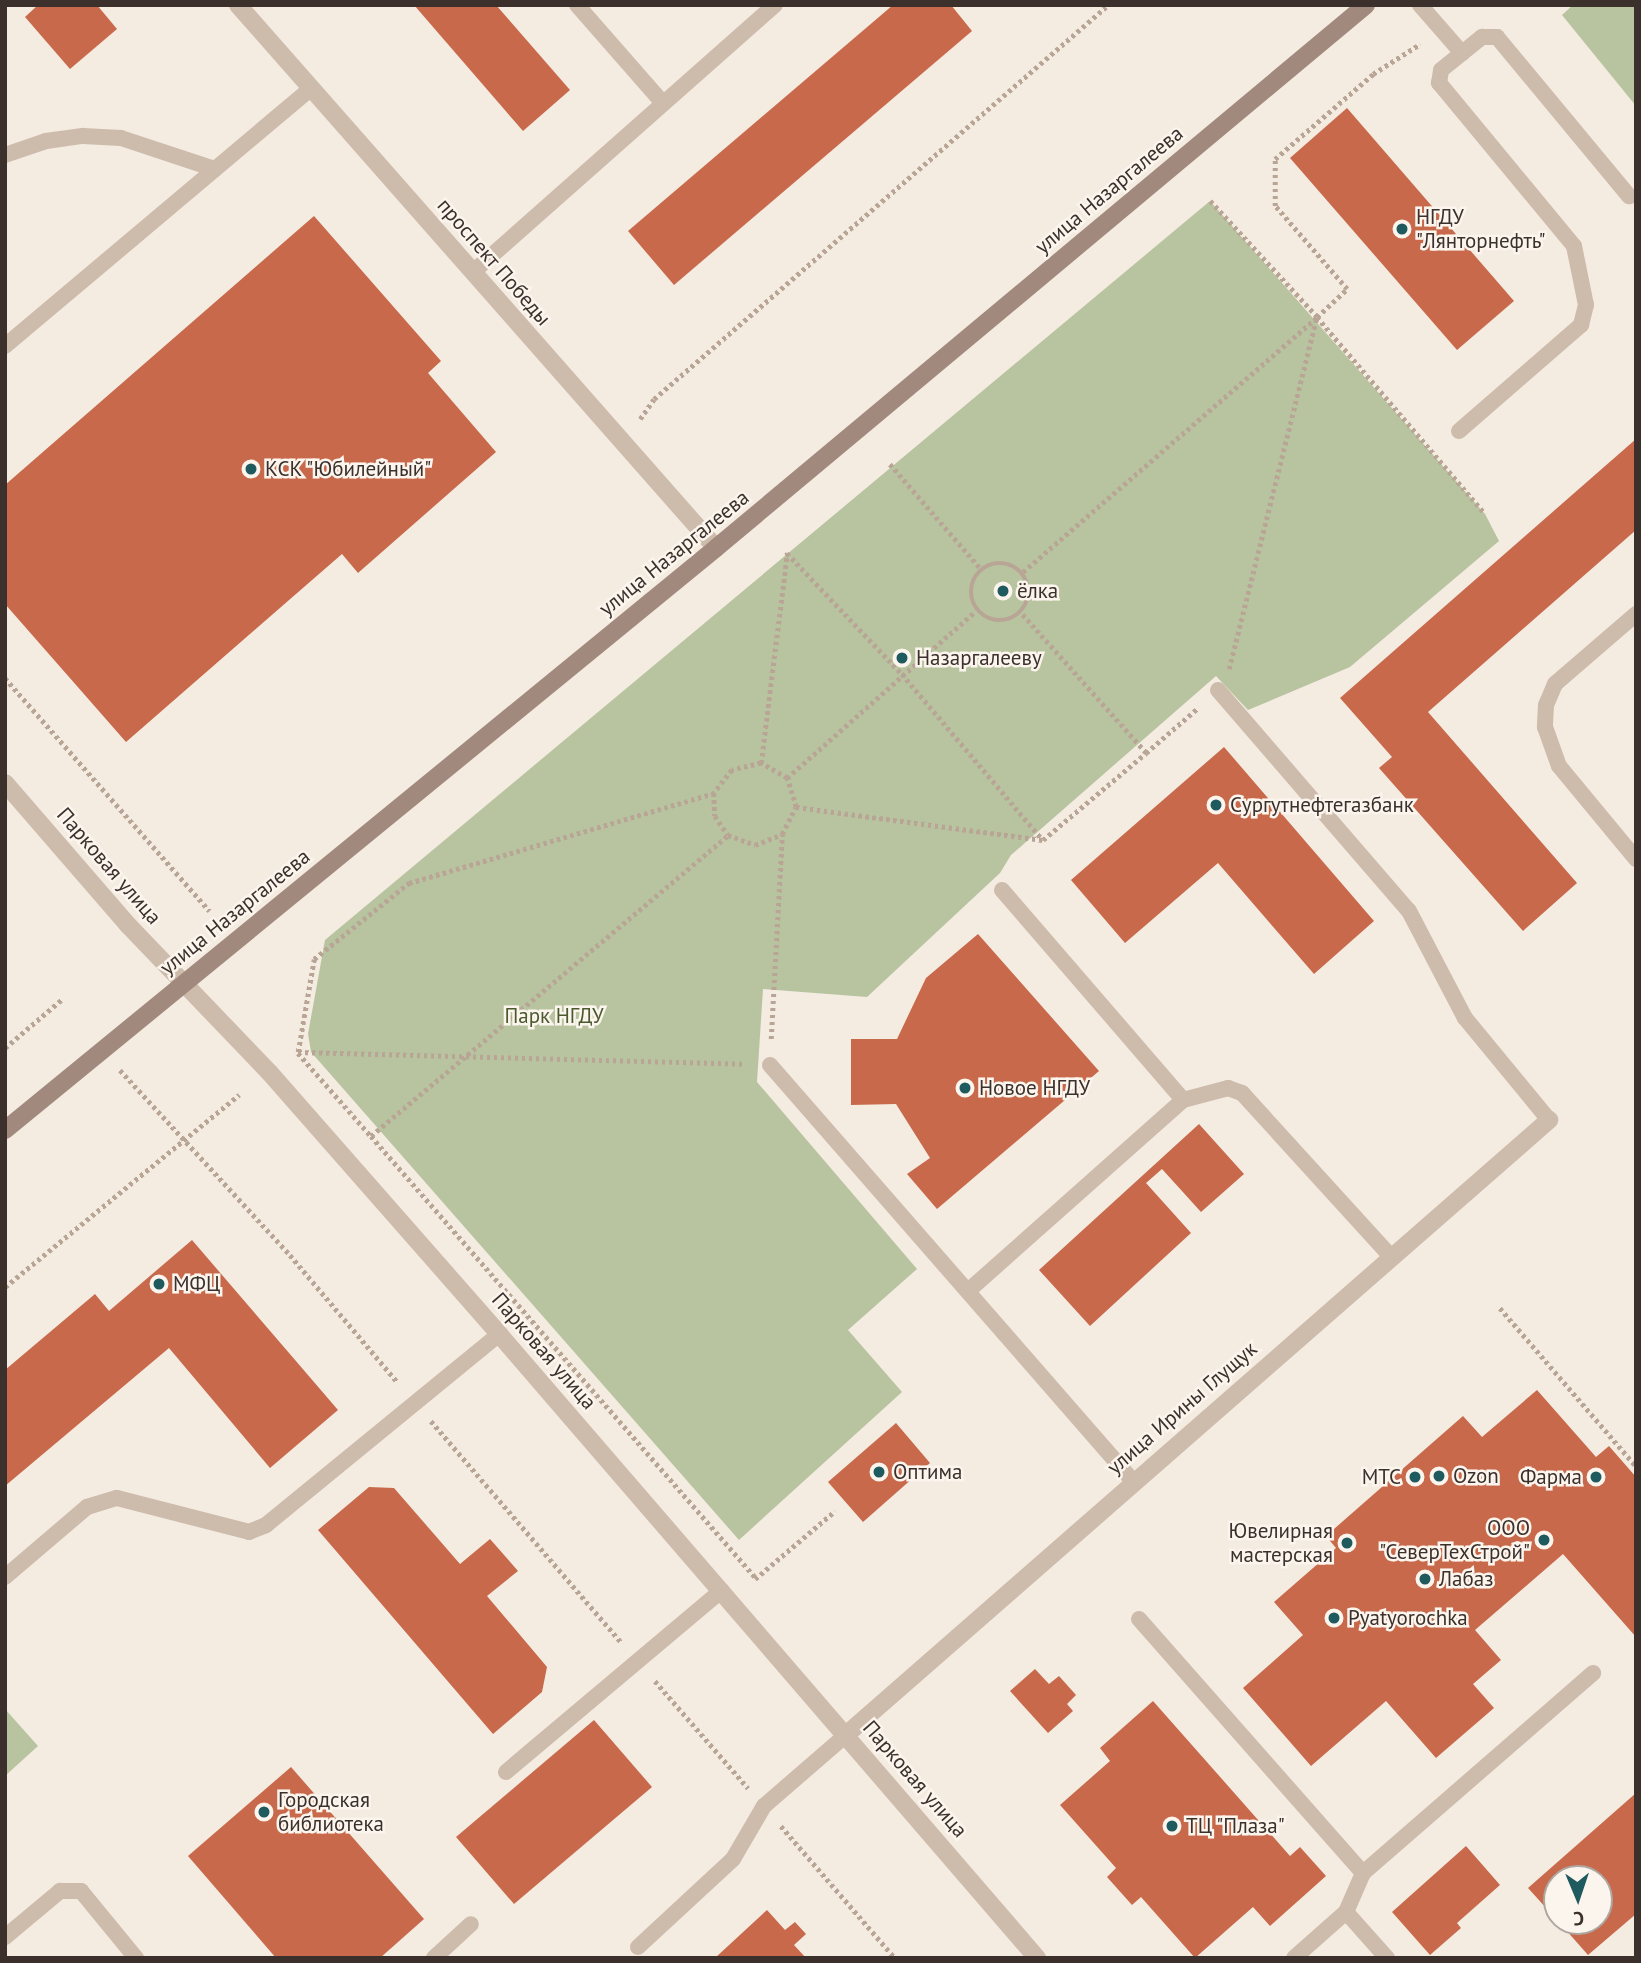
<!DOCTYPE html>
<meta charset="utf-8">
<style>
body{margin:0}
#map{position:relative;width:1641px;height:1963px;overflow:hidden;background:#f4ebe1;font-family:"PT Sans",sans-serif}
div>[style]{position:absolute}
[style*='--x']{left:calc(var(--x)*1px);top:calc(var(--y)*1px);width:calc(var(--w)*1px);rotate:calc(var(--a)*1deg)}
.green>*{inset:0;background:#b8c4a0}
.building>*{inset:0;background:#c8694b}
.path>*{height:4.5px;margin-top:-2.25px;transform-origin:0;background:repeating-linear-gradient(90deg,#b9a596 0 3.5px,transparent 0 7px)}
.path>.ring{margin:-2.25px;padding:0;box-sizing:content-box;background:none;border:4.5px solid #b9a596;border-radius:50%}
.service>*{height:16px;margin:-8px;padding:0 8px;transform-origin:8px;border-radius:8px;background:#cdbbac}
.minor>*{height:18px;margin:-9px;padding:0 9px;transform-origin:9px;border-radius:9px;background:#cdbbac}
.tertiary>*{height:18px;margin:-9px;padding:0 9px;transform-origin:9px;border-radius:9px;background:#cdbbac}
.secondary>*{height:18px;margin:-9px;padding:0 9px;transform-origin:9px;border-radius:9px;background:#a18a7d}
.dots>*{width:19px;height:19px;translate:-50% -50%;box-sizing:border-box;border:4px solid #fbf5ee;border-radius:50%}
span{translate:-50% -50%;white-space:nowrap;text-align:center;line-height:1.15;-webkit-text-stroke:5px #fbf5ee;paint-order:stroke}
.street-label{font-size:21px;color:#3b302b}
.poi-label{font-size:21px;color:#3b302b}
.left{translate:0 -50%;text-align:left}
.right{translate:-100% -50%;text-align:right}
.park-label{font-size:21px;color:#4a5a2e}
.frame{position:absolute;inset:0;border:7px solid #3b302b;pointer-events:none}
.north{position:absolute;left:1543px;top:1865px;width:70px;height:70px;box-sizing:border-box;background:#fbf5ee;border:2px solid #aea6a0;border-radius:50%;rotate:178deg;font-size:19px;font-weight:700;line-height:28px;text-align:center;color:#3b302b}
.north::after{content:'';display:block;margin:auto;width:24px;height:32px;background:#1f5a5e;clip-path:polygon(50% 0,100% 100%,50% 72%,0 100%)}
</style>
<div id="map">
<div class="green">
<div style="clip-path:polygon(1573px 5px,1636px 5px,1636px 106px,1562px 15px)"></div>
<div style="clip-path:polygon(1210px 201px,1485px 514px,1499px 541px,1350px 667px,1248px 710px,1216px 676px,1011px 855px,1000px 873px,867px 997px,763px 989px,757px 1082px,917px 1269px,848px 1330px,902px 1392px,739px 1540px,311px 1052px,308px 1034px,325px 940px)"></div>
<div style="clip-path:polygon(5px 1709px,38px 1746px,5px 1776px)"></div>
</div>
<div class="building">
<div style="clip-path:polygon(38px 5px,97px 5px,117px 29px,70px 69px,25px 17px)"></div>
<div style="clip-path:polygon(414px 5px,496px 5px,570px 90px,523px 131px)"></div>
<div style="clip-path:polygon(893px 5px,951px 5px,972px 31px,674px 285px,628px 231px)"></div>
<div style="clip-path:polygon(1347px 108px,1514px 301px,1457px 350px,1290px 158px)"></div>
<div style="clip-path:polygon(314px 216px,441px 361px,428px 373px,496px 452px,358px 573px,342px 554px,126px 742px,5px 604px,5px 485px)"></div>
<div style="clip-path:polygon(1636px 439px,1636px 530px,1428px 712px,1577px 883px,1523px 931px,1379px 768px,1392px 757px,1340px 698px)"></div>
<div style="clip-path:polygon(1224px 747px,1374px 921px,1314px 974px,1218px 863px,1125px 943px,1071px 880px)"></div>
<div style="clip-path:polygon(978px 934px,1099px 1071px,937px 1209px,907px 1174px,930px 1158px,896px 1104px,851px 1105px,851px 1039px,897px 1039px,926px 978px)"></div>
<div style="clip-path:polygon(1199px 1124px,1244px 1174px,1201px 1212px,1162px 1169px,1146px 1183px,1191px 1233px,1090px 1326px,1039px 1270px)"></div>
<div style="clip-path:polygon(192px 1240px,338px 1410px,270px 1468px,169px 1348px,5px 1486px,5px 1370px,95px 1294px,109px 1311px)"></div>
<div style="clip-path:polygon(1537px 1390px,1596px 1457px,1609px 1446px,1636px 1477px,1636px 1637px,1563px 1554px,1475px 1630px,1501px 1660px,1473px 1684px,1494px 1708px,1436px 1758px,1386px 1701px,1311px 1766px,1243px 1688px,1303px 1635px,1274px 1602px,1336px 1548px,1326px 1536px,1463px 1416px,1482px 1437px)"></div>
<div style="clip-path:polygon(896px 1423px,930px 1463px,863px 1522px,828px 1482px)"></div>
<div style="clip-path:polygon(369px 1487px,394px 1488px,460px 1564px,490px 1539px,518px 1571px,487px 1596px,547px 1667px,542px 1692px,493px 1734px,318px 1530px)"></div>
<div style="clip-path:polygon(1035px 1669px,1049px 1684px,1059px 1676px,1076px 1695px,1067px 1704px,1073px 1711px,1048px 1733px,1010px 1691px)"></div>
<div style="clip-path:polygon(1153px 1701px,1290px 1856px,1300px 1847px,1326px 1876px,1270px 1926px,1253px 1907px,1195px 1958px,1141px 1897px,1132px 1905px,1107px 1877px,1116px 1868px,1060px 1805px,1110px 1761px,1100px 1748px)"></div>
<div style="clip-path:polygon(594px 1720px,652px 1787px,514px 1904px,456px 1837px)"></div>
<div style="clip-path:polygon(291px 1767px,424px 1919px,380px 1958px,276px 1958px,188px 1856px)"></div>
<div style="clip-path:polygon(1636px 1793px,1636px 1914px,1588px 1955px,1558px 1921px,1599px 1921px,1599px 1879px,1557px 1879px,1557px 1920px,1528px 1888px)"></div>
<div style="clip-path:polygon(1466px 1846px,1500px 1885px,1457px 1923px,1461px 1928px,1430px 1955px,1392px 1912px)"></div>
<div style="clip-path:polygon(767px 1910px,785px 1930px,795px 1922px,806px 1934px,794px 1945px,806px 1958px,715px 1958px)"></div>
</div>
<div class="path">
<div style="--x:1317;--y:317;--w:41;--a:-43"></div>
<div style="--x:1347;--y:289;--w:110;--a:-130.9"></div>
<div style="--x:1275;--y:206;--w:47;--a:-90"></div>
<div style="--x:1275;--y:159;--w:130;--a:-40.9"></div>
<div style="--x:1373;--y:74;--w:56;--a:-32.6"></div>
<div style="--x:640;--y:419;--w:24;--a:-55"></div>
<div style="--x:654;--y:399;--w:601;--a:-40.95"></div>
<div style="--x:890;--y:464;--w:139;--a:49.1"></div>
<div style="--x:787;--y:553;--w:167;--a:46.5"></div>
<div style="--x:902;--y:674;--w:218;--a:49.7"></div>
<div style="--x:1043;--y:840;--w:135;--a:-40.2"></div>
<div style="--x:1146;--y:753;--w:188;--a:-131.8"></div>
<div class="ring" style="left:971px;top:563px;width:53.5px;height:53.5px"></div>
<div style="--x:1023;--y:572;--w:389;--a:-40.9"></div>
<div style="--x:1317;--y:317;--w:158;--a:-132.7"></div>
<div style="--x:1229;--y:669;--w:363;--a:-76"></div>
<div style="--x:1317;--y:317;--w:259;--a:49.5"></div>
<div style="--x:5;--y:678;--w:310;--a:48.7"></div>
<div style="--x:1146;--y:753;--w:70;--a:-41"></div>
<div style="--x:761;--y:763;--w:212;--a:-82.9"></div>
<div style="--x:787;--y:778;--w:252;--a:-41.5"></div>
<div style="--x:796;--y:807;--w:249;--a:7.6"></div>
<div style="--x:771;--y:1039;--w:205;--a:-86.9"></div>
<div style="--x:782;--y:834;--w:30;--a:-63"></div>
<div style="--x:796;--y:807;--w:30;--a:-107"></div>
<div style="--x:787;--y:778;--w:30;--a:-150"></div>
<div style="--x:761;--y:763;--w:30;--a:166"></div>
<div style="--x:732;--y:770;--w:29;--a:128"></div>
<div style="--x:714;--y:793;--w:23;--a:88"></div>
<div style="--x:715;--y:816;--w:23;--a:56"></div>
<div style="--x:728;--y:835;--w:29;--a:20"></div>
<div style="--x:755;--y:845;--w:29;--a:-22"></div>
<div style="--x:5;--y:1048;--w:74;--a:-40.6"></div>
<div style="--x:298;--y:1052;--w:447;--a:1.5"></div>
<div style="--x:298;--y:1052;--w:94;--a:-80.2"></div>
<div style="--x:314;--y:959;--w:122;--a:-38.7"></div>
<div style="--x:409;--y:883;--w:318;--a:-16.4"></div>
<div style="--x:298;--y:1053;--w:111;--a:48.7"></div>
<div style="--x:371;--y:1136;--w:467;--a:-40.1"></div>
<div style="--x:120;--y:1070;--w:251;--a:47.4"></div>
<div style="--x:290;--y:1255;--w:167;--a:49.8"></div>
<div style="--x:371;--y:1136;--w:586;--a:48.94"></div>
<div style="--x:5;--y:1287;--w:303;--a:-39.4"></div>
<div style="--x:1500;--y:1308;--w:208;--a:49.3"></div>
<div style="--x:431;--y:1421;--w:293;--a:49.3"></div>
<div style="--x:755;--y:1579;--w:105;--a:-40.4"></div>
<div style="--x:655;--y:1681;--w:142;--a:49"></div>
<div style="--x:781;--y:1826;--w:174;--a:49.2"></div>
</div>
<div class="service">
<div style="--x:577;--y:5;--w:129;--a:48.8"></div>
<div style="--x:1420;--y:5;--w:64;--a:48.8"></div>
<div style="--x:5;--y:155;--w:43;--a:-18.9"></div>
<div style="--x:46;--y:141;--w:37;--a:-8"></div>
<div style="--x:83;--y:136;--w:38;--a:3"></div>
<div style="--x:121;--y:138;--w:99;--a:18.3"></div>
<div style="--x:473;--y:272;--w:403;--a:-41.5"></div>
<div style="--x:5;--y:346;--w:400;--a:-40.1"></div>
<div style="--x:1459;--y:431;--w:162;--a:-41"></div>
<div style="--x:1581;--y:325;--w:21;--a:-76"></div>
<div style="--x:1586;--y:305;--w:60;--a:-101.5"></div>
<div style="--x:1574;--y:246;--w:212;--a:-129.6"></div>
<div style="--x:1439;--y:83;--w:13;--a:-81"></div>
<div style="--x:1441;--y:70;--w:53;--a:-38.8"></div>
<div style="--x:1482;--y:37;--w:15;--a:0"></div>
<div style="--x:1497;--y:37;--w:207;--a:50.3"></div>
<div style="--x:1636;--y:614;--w:107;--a:139.2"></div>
<div style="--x:1555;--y:684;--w:23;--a:113"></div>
<div style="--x:1546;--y:705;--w:22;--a:93"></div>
<div style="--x:1545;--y:727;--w:41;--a:70.3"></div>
<div style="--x:1559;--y:766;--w:121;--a:50.4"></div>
<div style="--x:1218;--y:690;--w:292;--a:49.2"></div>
<div style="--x:1409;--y:911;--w:121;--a:62.4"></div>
<div style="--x:1465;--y:1018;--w:132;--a:50.5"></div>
<div style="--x:1002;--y:890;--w:277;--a:49.2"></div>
<div style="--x:770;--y:1065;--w:552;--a:48.89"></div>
<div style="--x:968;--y:1291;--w:288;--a:-41.6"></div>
<div style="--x:1183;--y:1100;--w:47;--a:-14.9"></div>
<div style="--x:1228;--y:1088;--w:15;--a:20"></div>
<div style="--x:1242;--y:1093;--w:222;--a:47.7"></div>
<div style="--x:5;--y:1577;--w:108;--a:-40.5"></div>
<div style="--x:87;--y:1507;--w:31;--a:-17"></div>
<div style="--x:117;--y:1498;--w:136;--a:14.4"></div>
<div style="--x:249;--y:1532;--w:18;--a:-22"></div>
<div style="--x:266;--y:1525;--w:301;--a:-39.3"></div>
<div style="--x:1139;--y:1619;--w:339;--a:48.6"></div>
<div style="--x:506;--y:1772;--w:282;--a:-40.1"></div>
<div style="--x:1346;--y:1912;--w:62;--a:48.3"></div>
<div style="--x:5;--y:1937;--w:72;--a:-39.9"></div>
<div style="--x:60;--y:1891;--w:21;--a:0"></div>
<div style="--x:81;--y:1891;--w:87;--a:50.6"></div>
<div style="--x:638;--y:1947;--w:129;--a:-42.8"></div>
<div style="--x:733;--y:1859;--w:61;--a:-59.7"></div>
<div style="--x:764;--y:1806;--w:110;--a:-40.9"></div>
<div style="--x:434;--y:1958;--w:50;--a:-42.6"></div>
<div style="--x:1294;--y:1958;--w:69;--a:-41.5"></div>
<div style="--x:1346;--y:1912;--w:43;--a:-66.4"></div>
<div style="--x:1363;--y:1873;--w:305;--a:-41"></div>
</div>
<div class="minor">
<div style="--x:238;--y:5;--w:723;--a:48.64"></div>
<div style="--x:847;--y:1734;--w:933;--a:-41.17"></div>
</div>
<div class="tertiary">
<div style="--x:5;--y:783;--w:188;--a:49.1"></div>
<div style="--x:128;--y:925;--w:204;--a:46.2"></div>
<div style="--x:269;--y:1072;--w:349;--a:48.7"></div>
<div style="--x:499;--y:1334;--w:824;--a:49.23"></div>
</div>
<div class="secondary">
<div style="--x:5;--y:1130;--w:919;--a:-39.3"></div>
<div style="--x:716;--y:548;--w:847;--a:-39.87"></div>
</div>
<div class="dots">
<div style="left:1402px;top:229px;background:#1f5a5e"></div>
<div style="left:251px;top:469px;background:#1f5a5e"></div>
<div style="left:1003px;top:591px;background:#1f5a5e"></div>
<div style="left:902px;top:658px;background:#1f5a5e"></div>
<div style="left:1216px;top:805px;background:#1f5a5e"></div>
<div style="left:965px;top:1088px;background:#1f5a5e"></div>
<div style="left:159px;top:1284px;background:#1f5a5e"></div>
<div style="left:879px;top:1472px;background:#1f5a5e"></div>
<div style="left:1439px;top:1476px;background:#1f5a5e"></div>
<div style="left:1415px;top:1477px;background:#1f5a5e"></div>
<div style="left:1596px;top:1477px;background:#1f5a5e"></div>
<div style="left:1544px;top:1540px;background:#1f5a5e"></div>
<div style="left:1347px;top:1543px;background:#1f5a5e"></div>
<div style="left:1425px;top:1579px;background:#1f5a5e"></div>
<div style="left:1334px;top:1618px;background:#1f5a5e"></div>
<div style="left:264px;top:1812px;background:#1f5a5e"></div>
<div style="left:1172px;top:1826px;background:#1f5a5e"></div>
</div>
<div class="street-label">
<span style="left:1109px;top:190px;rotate:-40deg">улица Назаргалеева</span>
<span style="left:494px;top:262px;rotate:49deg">проспект Победы</span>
<span style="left:674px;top:553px;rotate:-39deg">улица Назаргалеева</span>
<span style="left:109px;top:866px;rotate:49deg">Парковая улица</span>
<span style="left:235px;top:912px;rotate:-39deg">улица Назаргалеева</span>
<span style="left:544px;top:1351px;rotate:49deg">Парковая улица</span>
<span style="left:1182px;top:1408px;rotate:-41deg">улица Ирины Глущук</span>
<span style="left:915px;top:1779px;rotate:49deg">Парковая улица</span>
</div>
<div class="poi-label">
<span class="left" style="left:1416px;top:229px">НГДУ<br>"Лянторнефть"</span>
<span class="left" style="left:265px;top:469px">КСК "Юбилейный"</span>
<span class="left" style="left:1017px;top:591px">ёлка</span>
<span class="left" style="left:916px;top:658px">Назаргалееву</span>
<span class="left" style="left:1230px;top:805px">Сургутнефтегазбанк</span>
<span class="left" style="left:979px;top:1088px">Новое НГДУ</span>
<span class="left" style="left:173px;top:1284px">МФЦ</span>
<span class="left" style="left:893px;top:1472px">Оптима</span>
<span class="left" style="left:1453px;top:1476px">Ozon</span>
<span class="right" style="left:1401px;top:1477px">МТС</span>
<span class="right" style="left:1582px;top:1477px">Фарма</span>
<span class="right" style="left:1530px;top:1540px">ООО<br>"СеверТехСтрой"</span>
<span class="right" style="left:1333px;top:1543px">Ювелирная<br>мастерская</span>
<span class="left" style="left:1439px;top:1579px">Лабаз</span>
<span class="left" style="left:1348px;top:1618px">Pyatyorochka</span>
<span class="left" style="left:278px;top:1812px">Городская<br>библиотека</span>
<span class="left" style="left:1186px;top:1826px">ТЦ "Плаза"</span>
</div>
<div class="park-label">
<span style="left:554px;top:1016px">Парк НГДУ</span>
</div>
<div class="frame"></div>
<div class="north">С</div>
</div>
